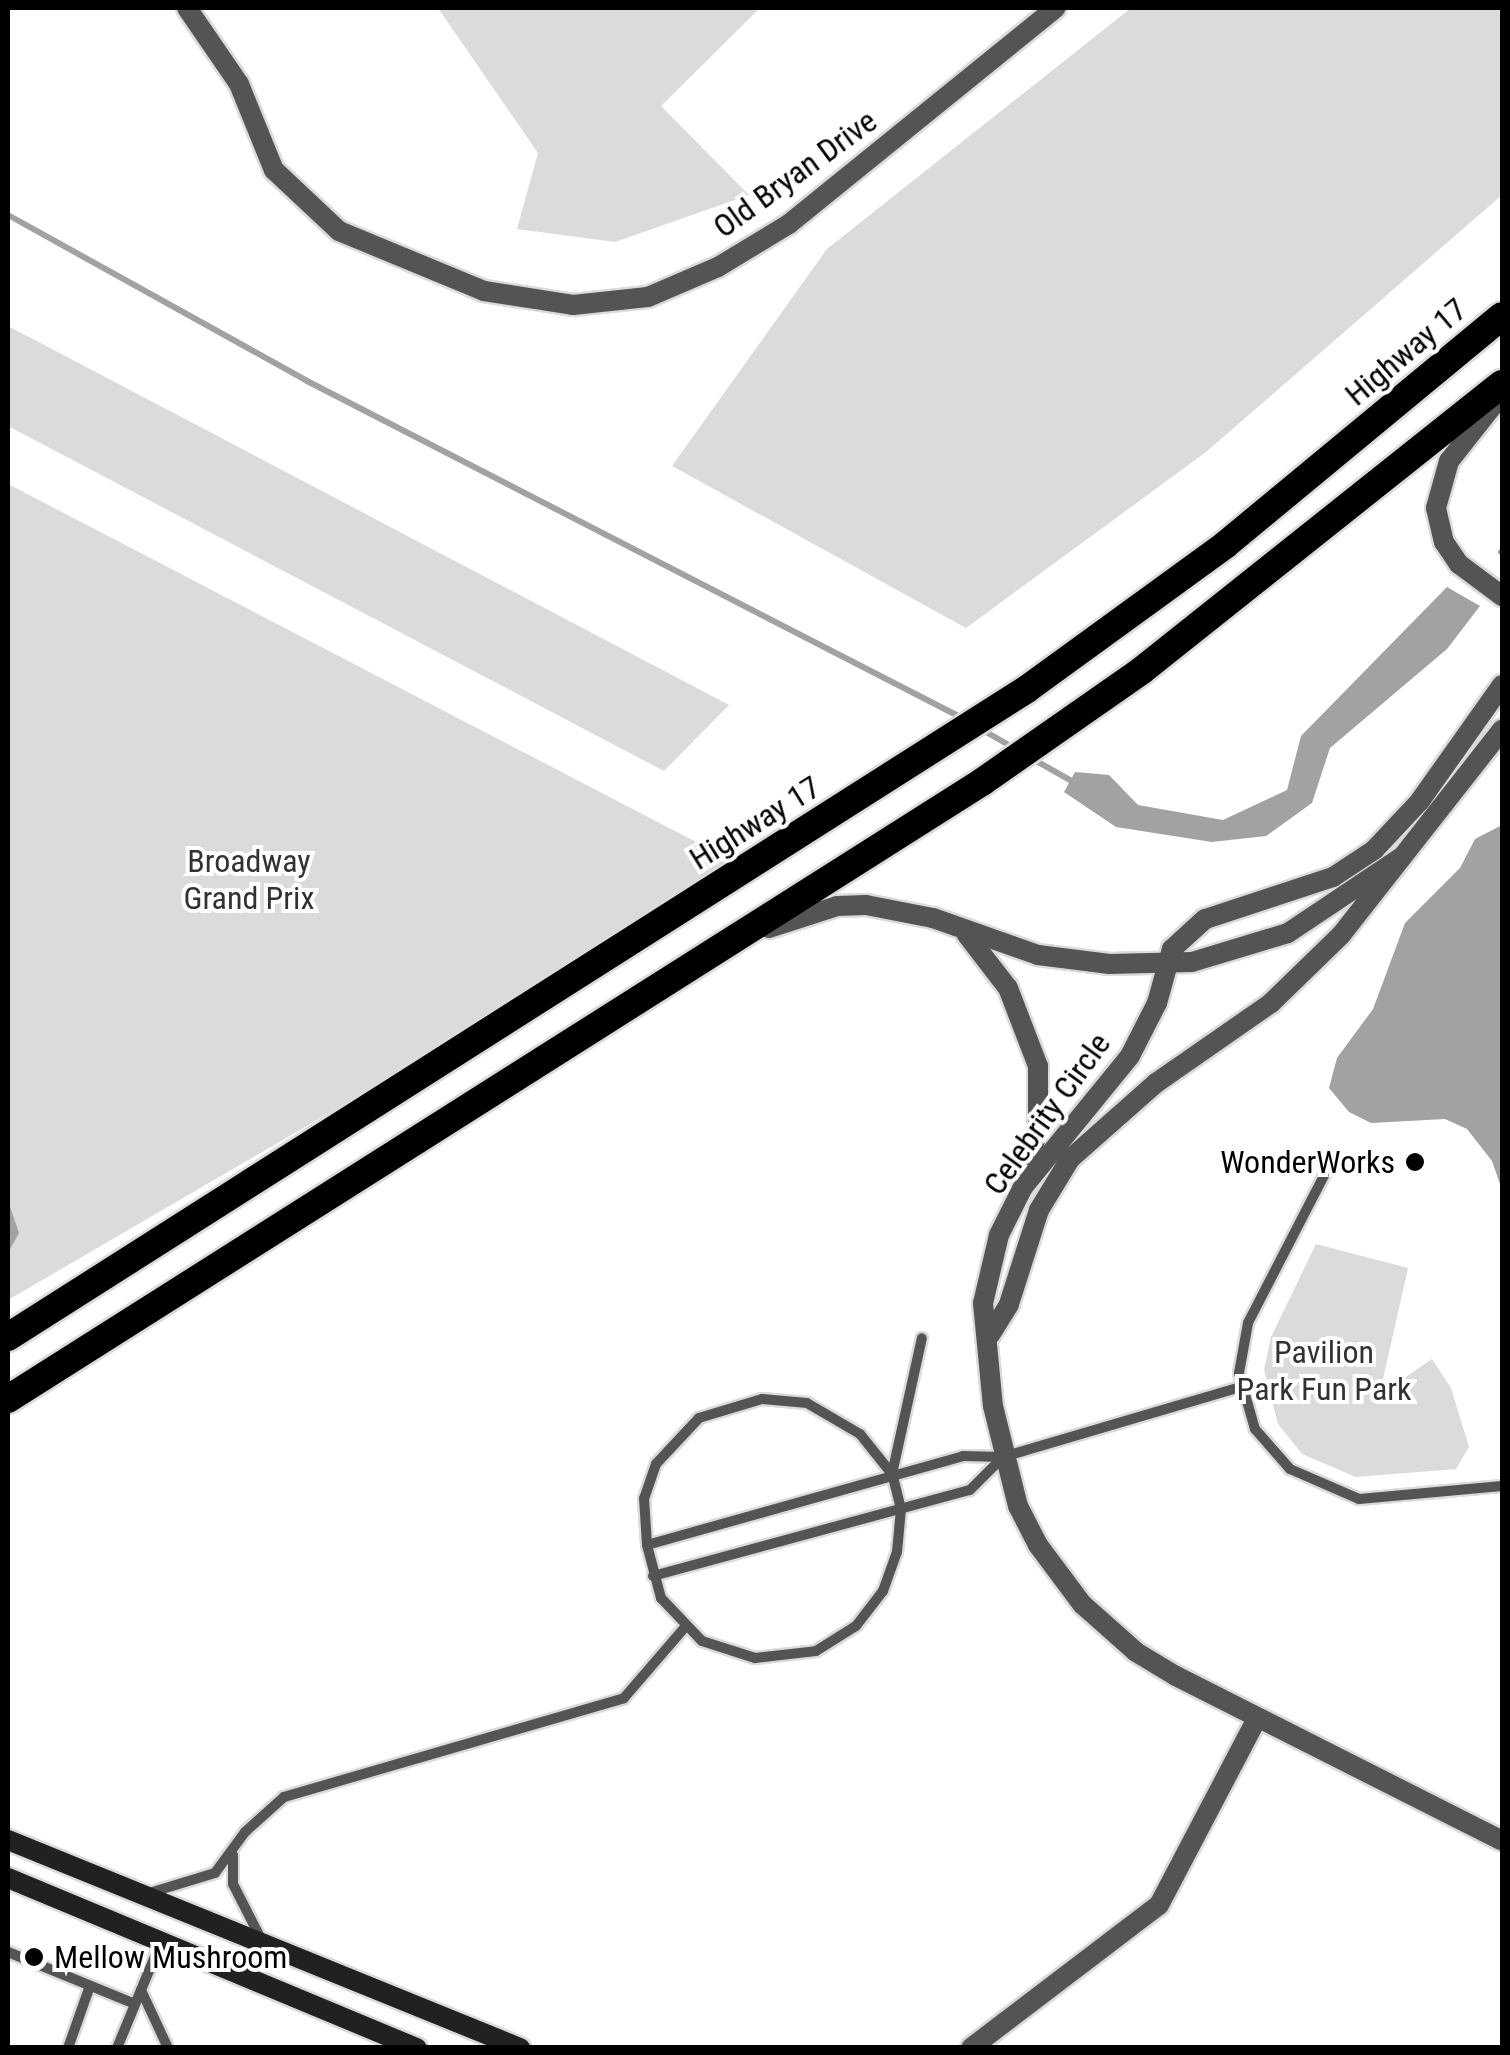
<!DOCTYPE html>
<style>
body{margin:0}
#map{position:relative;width:1510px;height:2055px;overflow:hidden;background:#fff;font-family:"Roboto Condensed",sans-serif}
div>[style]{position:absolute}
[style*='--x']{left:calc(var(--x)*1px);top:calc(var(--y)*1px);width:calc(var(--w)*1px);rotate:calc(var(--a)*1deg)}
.green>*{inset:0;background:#dbdbdb}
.water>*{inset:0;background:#a2a2a2}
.stream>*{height:6px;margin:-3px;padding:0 3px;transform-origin:3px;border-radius:3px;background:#a2a2a2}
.roads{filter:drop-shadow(2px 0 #dbdbdb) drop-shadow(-2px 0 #dbdbdb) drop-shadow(0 2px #dbdbdb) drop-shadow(0 -2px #dbdbdb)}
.service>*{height:10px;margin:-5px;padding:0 5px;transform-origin:5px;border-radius:5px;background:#545454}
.minor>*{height:20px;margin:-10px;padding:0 10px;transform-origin:10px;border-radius:10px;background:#545454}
.secondary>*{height:20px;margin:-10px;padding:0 10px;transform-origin:10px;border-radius:10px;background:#212121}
.trunk>*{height:28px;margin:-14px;padding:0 14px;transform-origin:14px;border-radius:14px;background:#000}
.dots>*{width:28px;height:28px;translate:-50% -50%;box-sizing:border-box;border:5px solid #fff;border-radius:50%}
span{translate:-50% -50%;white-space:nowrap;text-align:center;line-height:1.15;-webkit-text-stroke:8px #fff;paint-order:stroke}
.street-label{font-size:32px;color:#000}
.park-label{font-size:32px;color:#323232}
.poi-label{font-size:32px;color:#000}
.right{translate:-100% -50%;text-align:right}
.left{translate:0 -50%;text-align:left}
.frame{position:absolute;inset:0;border:10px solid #000;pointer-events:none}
</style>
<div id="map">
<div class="green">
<div style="clip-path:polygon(438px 8px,760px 8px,661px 106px,749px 195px,615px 242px,517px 229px,538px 153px)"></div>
<div style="clip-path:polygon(1131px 8px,1502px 8px,1502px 195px,1206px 452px,966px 628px,672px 466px,827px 249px)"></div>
<div style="clip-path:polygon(8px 326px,729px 705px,664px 771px,8px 426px)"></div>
<div style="clip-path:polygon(8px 484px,748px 869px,8px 1300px)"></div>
<div style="clip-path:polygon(1316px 1244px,1408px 1268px,1383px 1379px,1397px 1383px,1432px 1359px,1451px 1388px,1469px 1447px,1456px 1469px,1356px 1477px,1302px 1454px,1278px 1424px,1264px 1370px,1271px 1337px)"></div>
</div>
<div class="water">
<div style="clip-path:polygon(1447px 587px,1480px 606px,1447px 649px,1330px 748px,1312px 803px,1266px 836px,1212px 842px,1116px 827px,1064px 792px,1075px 772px,1109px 775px,1138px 805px,1223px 820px,1287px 790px,1301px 736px)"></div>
<div style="clip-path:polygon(1502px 825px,1502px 1190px,1492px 1161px,1467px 1129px,1445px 1119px,1371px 1123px,1349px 1112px,1329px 1088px,1337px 1058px,1373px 1009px,1405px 923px,1460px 868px,1475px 839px)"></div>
<div style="clip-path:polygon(8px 1201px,19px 1233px,8px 1253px)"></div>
</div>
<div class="stream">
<div style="--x:8;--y:215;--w:342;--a:29"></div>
<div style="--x:307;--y:381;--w:739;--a:27.22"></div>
<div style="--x:1501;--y:552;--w:1;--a:-45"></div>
<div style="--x:979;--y:728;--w:43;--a:29.6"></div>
<div style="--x:1031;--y:758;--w:53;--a:29.5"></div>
</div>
<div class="roads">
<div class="service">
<div style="--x:1330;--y:1164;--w:179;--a:117.3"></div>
<div style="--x:1248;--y:1323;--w:51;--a:100.2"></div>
<div style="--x:1239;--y:1373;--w:58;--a:74.1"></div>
<div style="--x:1255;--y:1429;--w:53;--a:48.8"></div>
<div style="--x:1290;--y:1469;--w:75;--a:23.5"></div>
<div style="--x:1359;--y:1499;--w:144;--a:-5.2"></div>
<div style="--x:892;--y:1474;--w:51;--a:-128.7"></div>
<div style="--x:860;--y:1434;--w:61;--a:-149.7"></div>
<div style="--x:807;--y:1403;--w:45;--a:-174.9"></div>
<div style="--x:762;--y:1399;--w:66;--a:163.2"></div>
<div style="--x:699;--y:1418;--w:63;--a:133.1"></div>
<div style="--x:656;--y:1464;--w:36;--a:109"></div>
<div style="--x:644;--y:1498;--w:47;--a:86.3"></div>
<div style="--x:647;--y:1545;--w:55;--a:75.2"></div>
<div style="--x:661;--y:1598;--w:59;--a:46.4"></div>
<div style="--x:702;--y:1641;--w:56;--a:17.8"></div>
<div style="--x:755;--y:1658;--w:61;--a:-6.5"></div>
<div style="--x:816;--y:1651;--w:47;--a:-32"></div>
<div style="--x:856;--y:1626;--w:44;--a:-52.4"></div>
<div style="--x:883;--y:1591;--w:41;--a:-70.3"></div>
<div style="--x:897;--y:1552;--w:43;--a:-84.7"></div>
<div style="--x:901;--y:1509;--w:36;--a:-104"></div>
<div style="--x:892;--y:1474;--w:139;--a:-77.6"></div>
<div style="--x:647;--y:1545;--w:328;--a:-15.7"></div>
<div style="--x:963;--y:1456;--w:40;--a:1.4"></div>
<div style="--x:1003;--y:1457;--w:248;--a:-16.4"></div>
<div style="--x:653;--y:1576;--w:328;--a:-15.2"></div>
<div style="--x:970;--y:1490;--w:47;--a:-45"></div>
<div style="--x:233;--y:1855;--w:29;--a:90"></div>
<div style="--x:233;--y:1884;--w:64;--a:63"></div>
<div style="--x:146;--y:1894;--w:72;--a:-16.9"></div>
<div style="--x:215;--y:1873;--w:51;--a:-53.8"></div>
<div style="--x:245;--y:1832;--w:52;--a:-41.9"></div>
<div style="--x:284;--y:1797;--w:354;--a:-16.2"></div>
<div style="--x:624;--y:1698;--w:94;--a:-49.3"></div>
<div style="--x:8;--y:1952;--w:137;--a:22.3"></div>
<div style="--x:141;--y:1990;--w:64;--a:65"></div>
<div style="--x:68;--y:2048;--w:66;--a:-70.5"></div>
<div style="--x:117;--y:2048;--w:115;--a:-67.5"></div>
</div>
<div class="minor">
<div style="--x:187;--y:8;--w:92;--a:55.6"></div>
<div style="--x:239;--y:84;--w:93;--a:67.9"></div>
<div style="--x:274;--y:170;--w:89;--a:43.2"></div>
<div style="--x:339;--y:231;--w:157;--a:22.5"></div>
<div style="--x:484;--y:291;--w:90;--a:8.9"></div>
<div style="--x:573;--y:305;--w:75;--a:-6.1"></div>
<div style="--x:648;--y:297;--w:76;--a:-23.2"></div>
<div style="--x:718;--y:267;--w:83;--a:-31.2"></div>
<div style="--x:789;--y:224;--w:343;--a:-39"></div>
<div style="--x:1502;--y:394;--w:85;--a:128.3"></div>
<div style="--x:1449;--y:461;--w:49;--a:105.5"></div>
<div style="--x:1436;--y:508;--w:35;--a:77"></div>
<div style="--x:1444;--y:542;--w:27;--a:56"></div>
<div style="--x:1459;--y:564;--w:54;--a:36.7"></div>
<div style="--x:1502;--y:685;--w:142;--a:125.3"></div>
<div style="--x:1420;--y:801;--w:67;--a:133.2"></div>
<div style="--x:1374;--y:850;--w:49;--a:146.6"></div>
<div style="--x:1333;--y:877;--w:135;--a:161.8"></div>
<div style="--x:1205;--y:919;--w:45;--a:137.7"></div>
<div style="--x:1172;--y:949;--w:56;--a:105.5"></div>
<div style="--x:1157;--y:1003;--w:59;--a:117"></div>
<div style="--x:1130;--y:1056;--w:169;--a:129.2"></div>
<div style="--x:1023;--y:1187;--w:54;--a:116.6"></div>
<div style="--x:999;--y:1235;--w:70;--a:103.2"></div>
<div style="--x:983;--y:1303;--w:103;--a:84.5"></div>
<div style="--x:993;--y:1406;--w:103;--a:76"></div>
<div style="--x:1018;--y:1506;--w:44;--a:62.9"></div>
<div style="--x:1038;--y:1545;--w:74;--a:53.3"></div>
<div style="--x:1082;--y:1604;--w:72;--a:41.6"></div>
<div style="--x:1136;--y:1652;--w:47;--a:31"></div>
<div style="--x:1176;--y:1676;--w:365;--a:26.8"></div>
<div style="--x:769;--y:928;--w:71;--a:-17.9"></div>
<div style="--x:837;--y:906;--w:29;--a:-2"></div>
<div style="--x:866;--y:905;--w:68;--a:11"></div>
<div style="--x:933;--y:918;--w:111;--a:19.4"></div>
<div style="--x:1038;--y:955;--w:72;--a:7.2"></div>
<div style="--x:1109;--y:964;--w:83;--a:-1.4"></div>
<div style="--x:1192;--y:962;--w:100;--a:-16.8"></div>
<div style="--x:1288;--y:933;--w:135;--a:-33.8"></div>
<div style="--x:967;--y:935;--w:67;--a:52.3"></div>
<div style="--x:1008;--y:988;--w:84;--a:69"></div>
<div style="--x:1038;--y:1066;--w:62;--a:90"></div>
<div style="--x:1038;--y:1128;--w:49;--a:104"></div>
<div style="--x:990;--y:1335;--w:36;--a:-58"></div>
<div style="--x:1009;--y:1304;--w:99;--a:-72.3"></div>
<div style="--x:1039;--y:1210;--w:60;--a:-58.7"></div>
<div style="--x:1070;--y:1159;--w:115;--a:-41.5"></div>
<div style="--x:1156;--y:1083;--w:140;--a:-34.8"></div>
<div style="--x:1271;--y:1003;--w:98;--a:-44.2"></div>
<div style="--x:1341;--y:935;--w:261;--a:-51.9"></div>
<div style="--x:971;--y:2048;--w:236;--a:-37.3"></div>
<div style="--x:1159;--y:1905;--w:211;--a:-62.3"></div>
</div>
<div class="secondary">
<div style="--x:8;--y:1840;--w:553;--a:22.11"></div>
<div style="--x:8;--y:1878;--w:443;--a:22.6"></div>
</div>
<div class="trunk">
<div style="--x:8;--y:1337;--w:1208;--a:-32.45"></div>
<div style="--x:1027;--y:689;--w:245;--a:-36"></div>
<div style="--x:1225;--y:545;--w:359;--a:-39.6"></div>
<div style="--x:8;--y:1399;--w:1153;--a:-32.35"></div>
<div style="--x:982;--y:782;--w:194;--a:-34.9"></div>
<div style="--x:1141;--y:671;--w:461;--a:-38.5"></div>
</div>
</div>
<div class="dots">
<div style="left:1415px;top:1162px;background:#000"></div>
<div style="left:34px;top:1957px;background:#000"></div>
</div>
<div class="street-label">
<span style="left:795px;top:174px;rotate:-36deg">Old Bryan Drive</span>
<span style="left:1406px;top:352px;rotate:-40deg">Highway 17</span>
<span style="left:755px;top:823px;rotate:-32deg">Highway 17</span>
<span style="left:1047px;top:1114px;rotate:-54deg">Celebrity Circle</span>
</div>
<div class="park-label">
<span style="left:249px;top:880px">Broadway<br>Grand Prix</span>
<span style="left:1324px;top:1371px">Pavilion<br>Park Fun Park</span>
</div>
<div class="poi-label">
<span class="right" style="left:1395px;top:1162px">WonderWorks</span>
<span class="left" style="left:54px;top:1957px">Mellow Mushroom</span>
</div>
<div class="frame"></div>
</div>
